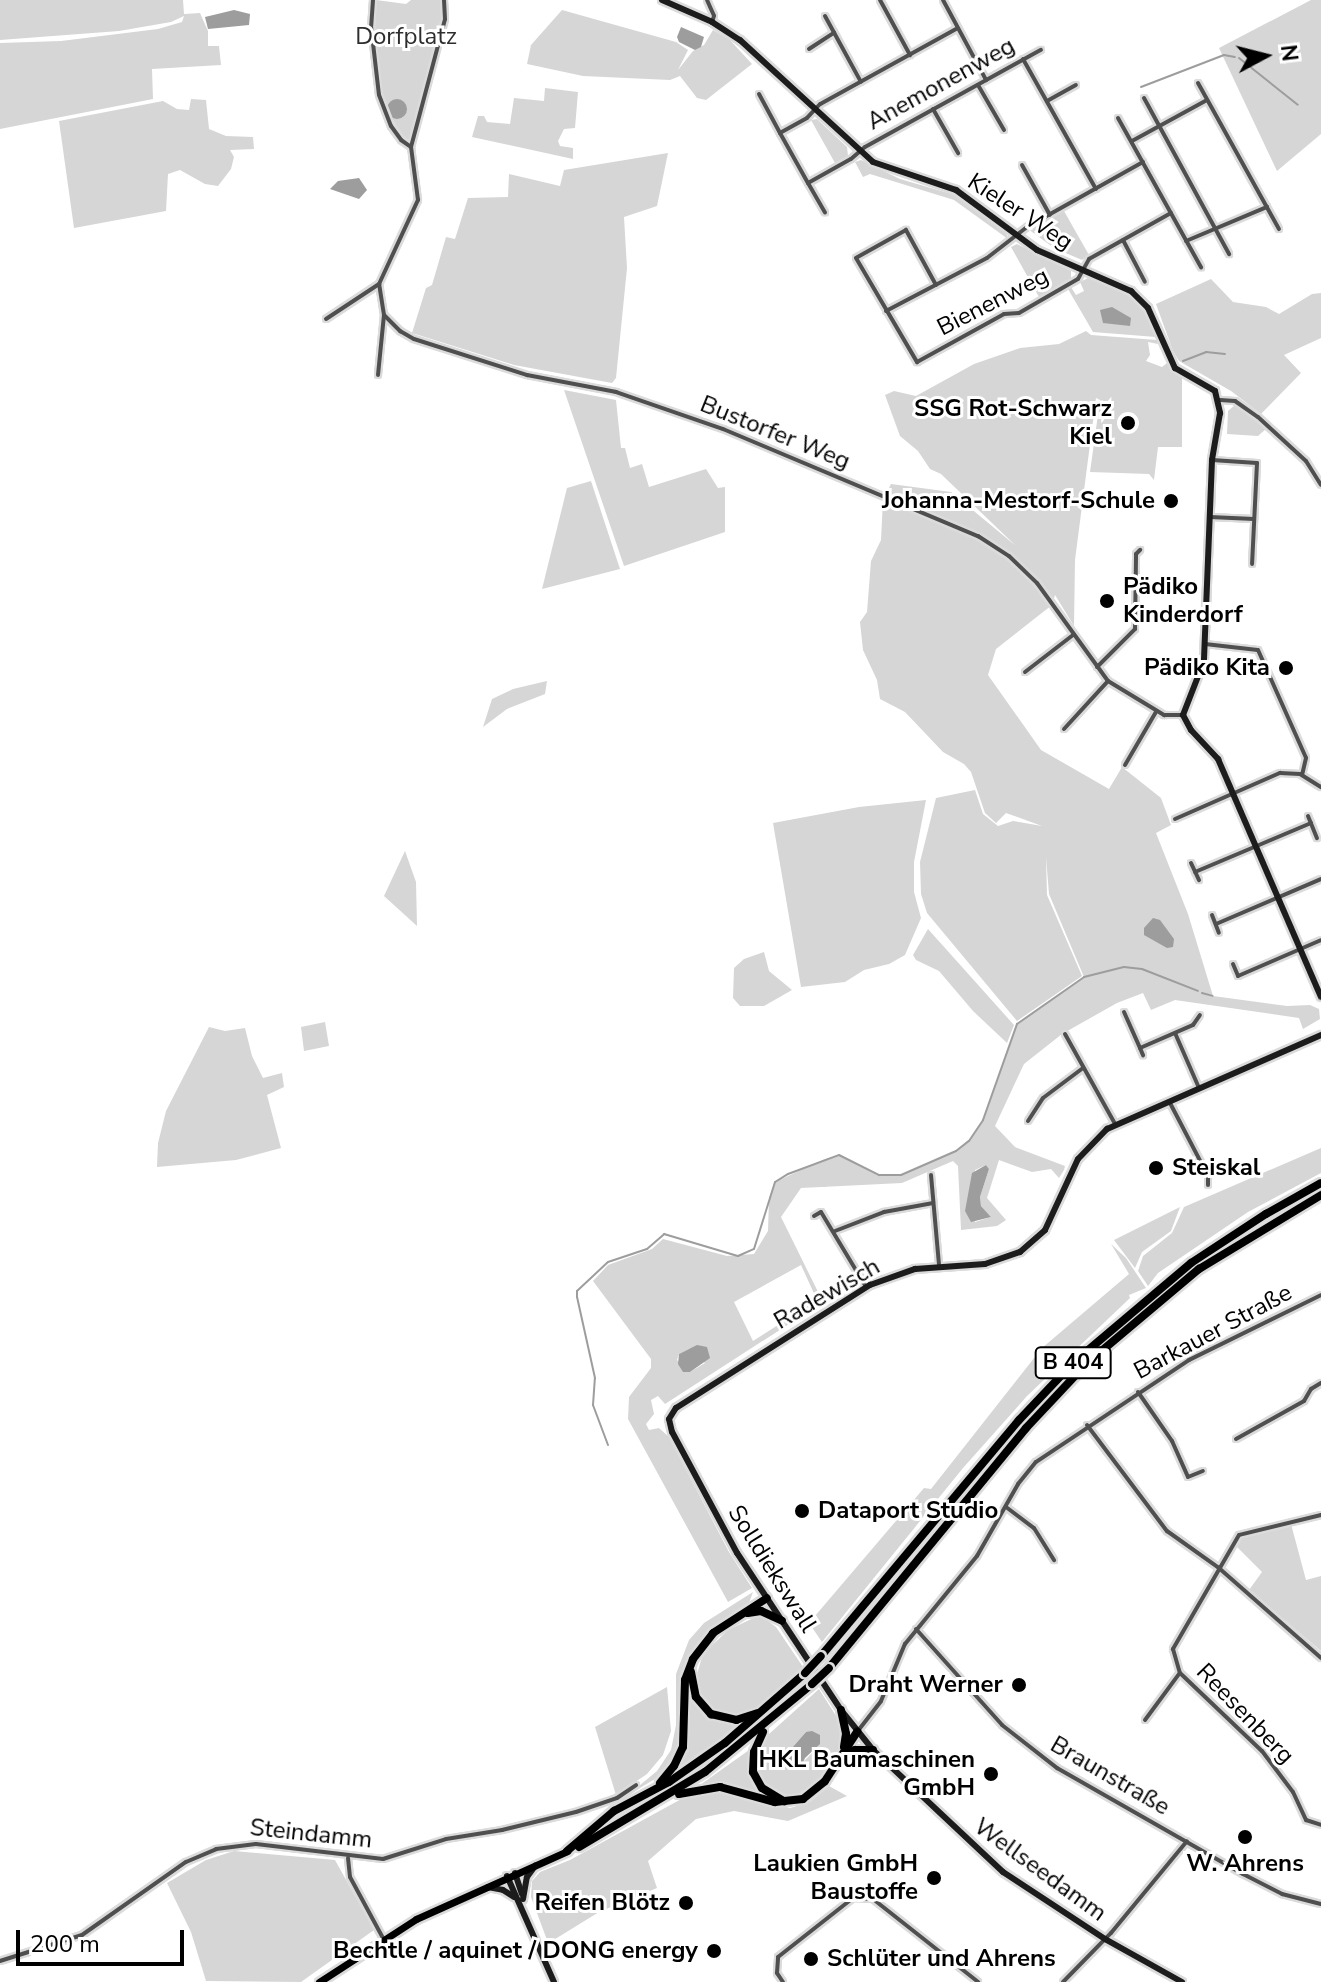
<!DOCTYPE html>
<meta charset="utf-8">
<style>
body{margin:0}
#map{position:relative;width:1321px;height:1982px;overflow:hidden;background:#fff;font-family:"Nunito Sans",sans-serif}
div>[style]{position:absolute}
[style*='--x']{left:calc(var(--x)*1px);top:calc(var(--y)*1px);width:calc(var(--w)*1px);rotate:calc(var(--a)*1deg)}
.green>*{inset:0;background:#d6d6d6}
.water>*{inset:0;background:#9d9d9d}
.round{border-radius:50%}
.stream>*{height:2px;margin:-1px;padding:0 1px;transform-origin:1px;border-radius:1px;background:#9d9d9d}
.roads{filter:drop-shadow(2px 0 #dbdbdb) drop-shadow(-2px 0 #dbdbdb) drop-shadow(0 2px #dbdbdb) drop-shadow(0 -2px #dbdbdb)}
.street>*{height:4px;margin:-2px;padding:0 2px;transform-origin:2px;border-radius:2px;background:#4f4f4f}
.secondary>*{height:6px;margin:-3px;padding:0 3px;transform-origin:3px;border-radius:3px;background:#1c1c1c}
.primary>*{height:7px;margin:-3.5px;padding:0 3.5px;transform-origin:3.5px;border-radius:3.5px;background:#000}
.highway>*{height:8px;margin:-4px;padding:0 4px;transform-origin:4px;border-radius:4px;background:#000}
.bridges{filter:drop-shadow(2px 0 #dbdbdb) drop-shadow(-2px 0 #dbdbdb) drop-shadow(0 2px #dbdbdb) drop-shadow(0 -2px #dbdbdb)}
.highway-bridge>*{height:8px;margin:-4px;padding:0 4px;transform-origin:4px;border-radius:4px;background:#000}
.dots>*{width:22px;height:22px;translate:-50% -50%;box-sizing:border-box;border:4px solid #fff;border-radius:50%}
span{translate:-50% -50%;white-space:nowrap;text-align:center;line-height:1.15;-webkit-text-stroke:6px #fff;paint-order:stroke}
.shield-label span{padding:2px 6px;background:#fff;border:2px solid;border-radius:6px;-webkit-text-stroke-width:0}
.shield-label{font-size:22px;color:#000;font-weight:700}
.park-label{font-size:24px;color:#2d2d2d}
.street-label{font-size:24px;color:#000}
.poi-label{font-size:24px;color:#000;font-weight:700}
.right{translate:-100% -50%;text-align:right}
.left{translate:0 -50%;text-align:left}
.north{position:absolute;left:1225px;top:16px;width:80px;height:80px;-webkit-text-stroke:6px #fff;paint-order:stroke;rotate:83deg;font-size:22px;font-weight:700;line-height:32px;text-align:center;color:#000}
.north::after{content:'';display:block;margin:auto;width:28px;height:36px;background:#000;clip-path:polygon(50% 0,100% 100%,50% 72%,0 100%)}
.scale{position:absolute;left:16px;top:1930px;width:168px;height:36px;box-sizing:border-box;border:4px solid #000;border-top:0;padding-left:10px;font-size:24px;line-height:28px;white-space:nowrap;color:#000;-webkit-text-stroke:6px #fff;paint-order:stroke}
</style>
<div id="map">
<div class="green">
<div style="clip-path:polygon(0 0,183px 0,184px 14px,200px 13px,208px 31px,208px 46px,219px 46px,221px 65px,152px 69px,153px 99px,0 129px,0 43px,61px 41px,158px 29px,182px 22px,184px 16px,171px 22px,119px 31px,0 40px)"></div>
<div style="clip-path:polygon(376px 0,406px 4px,411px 0,441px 0,442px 17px,410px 141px,401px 134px,384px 104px,374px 28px)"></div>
<div style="clip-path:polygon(1311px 0,1321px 0,1321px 134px,1277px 171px,1219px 48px)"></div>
<div style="clip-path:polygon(562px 10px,676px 42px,688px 50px,678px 70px,693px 51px,704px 45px,713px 30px,729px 39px,752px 64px,706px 100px,697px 98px,680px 76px,670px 80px,583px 76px,527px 64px,531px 45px)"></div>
<div style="clip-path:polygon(545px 88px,578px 92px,575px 128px,564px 129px,558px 141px,560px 146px,573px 148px,573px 159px,472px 137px,478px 116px,484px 116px,487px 122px,510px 124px,514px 98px,544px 101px)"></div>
<div style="clip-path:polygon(191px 99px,206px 100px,209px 129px,226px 136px,253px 137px,254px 149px,230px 150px,234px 157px,231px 169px,218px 186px,205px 184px,180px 170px,168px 174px,166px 211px,74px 228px,59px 121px,163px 101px,177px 109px,189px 110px)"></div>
<div style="clip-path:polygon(817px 119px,847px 147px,848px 156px,835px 163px,811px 120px)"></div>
<div style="clip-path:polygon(668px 153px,657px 206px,624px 217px,627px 268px,616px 378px,612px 383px,514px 365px,412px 333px,426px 288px,432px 285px,446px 237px,455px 239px,468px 198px,508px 197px,509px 174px,560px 186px,564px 170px)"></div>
<div style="clip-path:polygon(861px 160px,900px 179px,955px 195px,1006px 232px,1008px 239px,954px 200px,870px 174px,863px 177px,855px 162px)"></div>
<div style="clip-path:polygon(1064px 211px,1089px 255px,1082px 260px,1054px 248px,1028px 229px)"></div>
<div style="clip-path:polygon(1017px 244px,1071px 271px,1071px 279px,1039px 297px,1011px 247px)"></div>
<div style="clip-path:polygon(1088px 278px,1129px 293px,1145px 308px,1156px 337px,1093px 332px,1068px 289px,1071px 287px,1076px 295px,1084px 291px,1080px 282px)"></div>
<div style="clip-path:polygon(1211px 279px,1233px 302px,1266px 307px,1279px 314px,1312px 294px,1321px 293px,1321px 338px,1284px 355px,1301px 373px,1261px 414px,1231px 391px,1179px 361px,1173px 351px,1156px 304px)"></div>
<div style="clip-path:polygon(evenodd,1086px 331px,1091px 335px,1157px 340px,1158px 344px,1148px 342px,1150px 355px,1146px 361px,1162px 367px,1167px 363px,1182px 377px,1182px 447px,1158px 447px,1154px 480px,1149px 474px,1090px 472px,1100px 400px,1096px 398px,1075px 560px,1074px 626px,1055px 595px,1052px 605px,996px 649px,988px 675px,1041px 750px,1109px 789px,1122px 767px,1161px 798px,1171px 825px,1156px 833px,1188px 914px,1213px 996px,1287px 1006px,1310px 1005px,1319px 1009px,1320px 1019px,1303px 1029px,1299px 1018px,1175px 1000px,1151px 1010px,1143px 993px,1117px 1003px,1062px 1034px,1024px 1064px,995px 1126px,1015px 1147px,1065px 1166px,1064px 1170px,1059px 1178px,1051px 1169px,1032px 1172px,999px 1160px,987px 1198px,1006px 1220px,997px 1226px,961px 1230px,958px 1166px,953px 1161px,902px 1183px,801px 1188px,781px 1217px,823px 1302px,665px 1404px,658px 1396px,651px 1400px,654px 1414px,646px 1424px,649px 1430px,659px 1428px,669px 1437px,729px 1552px,752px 1588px,728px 1602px,628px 1419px,629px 1397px,651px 1368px,651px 1359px,593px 1281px,608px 1265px,652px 1249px,663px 1239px,727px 1256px,754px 1254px,768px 1231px,769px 1198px,775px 1182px,825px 1159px,839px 1155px,879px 1175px,901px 1175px,956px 1151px,969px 1141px,983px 1120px,1017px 1024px,1084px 977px,1049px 894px,1046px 857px,1047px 895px,1082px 976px,1017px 1021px,927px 913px,921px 894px,920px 862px,936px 798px,975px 790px,983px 814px,998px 826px,1013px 821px,1042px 826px,1006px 813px,996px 823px,985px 813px,971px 772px,964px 764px,943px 752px,905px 712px,880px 699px,877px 680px,863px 650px,860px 622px,867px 612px,871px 561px,881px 540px,883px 500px,891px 484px,951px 492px,1016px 546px,941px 474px,930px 469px,918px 451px,900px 436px,885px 395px,894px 391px,916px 396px,974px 364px,1020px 348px,1059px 344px,1086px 331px,986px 1165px,989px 1169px,980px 1197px,981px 1206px,991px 1217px,975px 1222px,975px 1170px,986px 1165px,1086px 331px,801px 1265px,817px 1300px,753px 1341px,734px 1302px,801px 1265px,1086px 331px,689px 1349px,705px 1363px,690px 1372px,677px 1360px,679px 1354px,689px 1349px)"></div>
<div style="clip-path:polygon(564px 390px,616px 400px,621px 448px,625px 448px,630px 468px,642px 464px,649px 487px,706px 469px,718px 488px,725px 487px,725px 532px,624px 566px)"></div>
<div style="clip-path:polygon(1236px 404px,1267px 428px,1258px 436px,1227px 434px,1228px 411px)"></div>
<div style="clip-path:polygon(591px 481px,620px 569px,542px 589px,567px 488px)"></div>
<div style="clip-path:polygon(547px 681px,545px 694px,507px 709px,483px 727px,492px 699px,513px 689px)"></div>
<div style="clip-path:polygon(926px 800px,914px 862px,914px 892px,921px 918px,905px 955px,889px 964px,864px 970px,845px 982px,801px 987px,773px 823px,859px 807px)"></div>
<div style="clip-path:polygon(405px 851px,416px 882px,417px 926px,384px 896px)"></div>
<div style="clip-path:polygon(928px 929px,1014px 1025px,1007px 1043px,973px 1011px,939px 971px,916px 960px,913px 955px)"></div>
<div style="clip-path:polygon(764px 952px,769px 971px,792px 990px,764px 1006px,740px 1006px,733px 998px,734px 968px,744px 959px)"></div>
<div style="clip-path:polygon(325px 1022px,329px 1046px,304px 1051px,301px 1027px)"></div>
<div style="clip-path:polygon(209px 1027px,225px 1031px,245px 1028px,252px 1056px,263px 1078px,282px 1073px,284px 1087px,267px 1095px,281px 1148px,236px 1160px,157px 1167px,158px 1143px,166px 1111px)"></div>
<div style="clip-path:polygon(1321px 1148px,1321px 1173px,1248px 1212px,1158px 1273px,1148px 1286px,1138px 1271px,1143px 1256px,1172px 1233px,1184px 1207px)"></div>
<div style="clip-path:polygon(1180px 1207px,1171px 1231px,1142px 1252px,1135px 1268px,1114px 1240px)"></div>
<div style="clip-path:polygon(1111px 1244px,1126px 1258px,1146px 1288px,1129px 1295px,1130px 1298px,1027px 1396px,963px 1468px,822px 1642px,809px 1623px,924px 1488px,931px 1489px,1042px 1348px,1129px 1274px)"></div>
<div style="clip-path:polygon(1291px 1524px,1306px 1580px,1321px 1576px,1321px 1651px,1249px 1590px,1262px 1572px,1236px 1546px,1242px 1538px)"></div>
<div style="clip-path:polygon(753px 1592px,749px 1603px,712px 1629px,698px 1643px,690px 1656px,679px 1740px,673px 1757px,655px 1779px,628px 1795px,657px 1771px,671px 1750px,676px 1725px,676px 1674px,689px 1640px,704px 1623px)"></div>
<div style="clip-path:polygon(760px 1615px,776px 1627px,803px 1667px,751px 1712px,733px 1716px,713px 1710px,699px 1694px,696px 1677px,703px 1654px,728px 1630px)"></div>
<div style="clip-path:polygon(667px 1687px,671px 1731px,663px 1755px,647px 1774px,616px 1795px,595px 1727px)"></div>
<div style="clip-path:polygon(689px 1687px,705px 1715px,721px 1723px,744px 1723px,672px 1774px,688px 1740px)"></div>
<div style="clip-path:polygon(evenodd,819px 1689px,843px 1727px,841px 1745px,817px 1783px,799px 1795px,782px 1796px,765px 1787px,759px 1778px,757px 1754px,769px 1734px,819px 1689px,806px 1732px,816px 1749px,795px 1770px,784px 1757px,806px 1732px)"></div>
<div style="clip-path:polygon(752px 1748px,758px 1788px,773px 1799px,731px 1785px,700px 1785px)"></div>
<div style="clip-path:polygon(829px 1786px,847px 1796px,788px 1821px,734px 1811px,696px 1819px,648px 1861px,657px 1888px,599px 1912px,552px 1941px,547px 1940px,531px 1897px,532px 1881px,540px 1872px,570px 1860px,685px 1797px,720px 1790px,790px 1808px,810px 1802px)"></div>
<div style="clip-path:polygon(234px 1851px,335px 1860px,374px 1930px,301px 1982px,206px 1981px,191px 1932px,167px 1883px,206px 1860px)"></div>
</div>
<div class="water">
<div style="clip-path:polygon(234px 10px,250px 14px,249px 25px,208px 29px,205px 17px)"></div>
<div style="clip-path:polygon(681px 27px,704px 37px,701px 47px,695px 50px,679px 42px,677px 37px)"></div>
<div class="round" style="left:387px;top:99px;width:20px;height:20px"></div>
<div style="clip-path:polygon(359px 178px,367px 190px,359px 199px,330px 189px,338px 181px)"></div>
<div style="clip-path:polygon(1112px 307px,1131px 318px,1130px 326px,1103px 323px,1100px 310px)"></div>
<div style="clip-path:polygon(1153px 918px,1160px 920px,1174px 939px,1173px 947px,1167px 948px,1144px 935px,1144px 928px)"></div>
<div style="clip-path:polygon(986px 1165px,989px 1169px,980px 1197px,981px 1206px,991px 1217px,971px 1222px,965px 1211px,972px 1173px)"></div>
<div style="clip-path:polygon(697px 1345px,707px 1347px,710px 1358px,690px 1372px,683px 1372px,678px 1364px,679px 1354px)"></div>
<div style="clip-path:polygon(812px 1731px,820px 1735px,820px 1744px,805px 1758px,801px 1767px,788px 1768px,784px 1757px,806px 1732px)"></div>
</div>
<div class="stream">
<div style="--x:1239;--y:58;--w:75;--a:38.5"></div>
<div style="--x:1141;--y:87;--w:89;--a:-21.1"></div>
<div style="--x:1224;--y:55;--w:11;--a:10"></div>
<div style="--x:1183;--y:361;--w:25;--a:-21"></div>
<div style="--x:1206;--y:352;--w:19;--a:6"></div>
<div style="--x:1202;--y:993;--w:11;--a:15"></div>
<div style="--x:608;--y:1445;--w:43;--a:-110.6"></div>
<div style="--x:593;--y:1405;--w:27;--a:-86"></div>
<div style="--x:595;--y:1378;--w:83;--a:-102.5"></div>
<div style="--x:577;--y:1297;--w:6;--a:-90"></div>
<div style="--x:577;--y:1291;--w:42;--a:-43.1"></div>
<div style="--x:608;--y:1262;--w:41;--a:-18.4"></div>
<div style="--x:647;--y:1249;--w:23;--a:-41"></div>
<div style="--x:664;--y:1234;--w:77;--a:16.6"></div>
<div style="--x:738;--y:1256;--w:17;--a:-24"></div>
<div style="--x:754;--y:1249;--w:70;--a:-72.6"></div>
<div style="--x:775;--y:1182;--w:15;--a:-32"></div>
<div style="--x:788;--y:1174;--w:54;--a:-20.4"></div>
<div style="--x:839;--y:1155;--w:45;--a:26.6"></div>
<div style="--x:879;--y:1175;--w:22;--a:0"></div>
<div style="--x:901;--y:1175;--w:60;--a:-23.6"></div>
<div style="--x:956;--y:1151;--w:16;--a:-38"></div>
<div style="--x:969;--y:1141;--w:25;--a:-56"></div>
<div style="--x:983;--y:1120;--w:102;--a:-70.5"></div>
<div style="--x:1017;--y:1024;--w:82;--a:-35"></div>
<div style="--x:1084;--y:977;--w:41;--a:-14"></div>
<div style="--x:1124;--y:967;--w:18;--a:6"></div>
<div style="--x:1142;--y:969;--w:60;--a:21.4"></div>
</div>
<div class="roads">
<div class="street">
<div style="--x:373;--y:0;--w:26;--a:94"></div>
<div style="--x:371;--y:26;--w:69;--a:83.4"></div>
<div style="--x:379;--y:95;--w:33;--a:69"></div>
<div style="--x:391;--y:126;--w:17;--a:54"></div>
<div style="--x:401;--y:140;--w:12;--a:35"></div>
<div style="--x:707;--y:0;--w:17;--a:66"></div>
<div style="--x:714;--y:16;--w:6;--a:108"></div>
<div style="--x:880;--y:0;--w:63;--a:61.4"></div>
<div style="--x:943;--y:0;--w:91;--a:61.7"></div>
<div style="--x:825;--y:16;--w:75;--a:61.4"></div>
<div style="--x:956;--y:29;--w:155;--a:151.1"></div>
<div style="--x:820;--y:104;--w:19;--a:133"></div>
<div style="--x:807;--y:118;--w:31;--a:151"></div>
<div style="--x:780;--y:133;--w:57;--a:60.8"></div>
<div style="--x:808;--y:183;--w:49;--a:-29.2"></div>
<div style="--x:851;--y:159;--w:18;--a:-41"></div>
<div style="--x:865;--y:147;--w:201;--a:-28.9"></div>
<div style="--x:809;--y:49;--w:30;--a:-33"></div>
<div style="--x:1023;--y:59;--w:149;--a:60.7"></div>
<div style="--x:1198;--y:83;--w:167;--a:61"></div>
<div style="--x:978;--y:85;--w:52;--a:60"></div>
<div style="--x:759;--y:94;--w:44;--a:61.7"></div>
<div style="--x:1144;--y:98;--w:178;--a:61.4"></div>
<div style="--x:1047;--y:101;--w:33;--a:-29"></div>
<div style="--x:933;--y:109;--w:51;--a:60.4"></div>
<div style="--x:1118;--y:118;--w:171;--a:60.9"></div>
<div style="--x:1132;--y:141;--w:85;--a:-28.7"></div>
<div style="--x:1022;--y:165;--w:57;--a:60.8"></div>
<div style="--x:808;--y:183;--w:34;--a:60"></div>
<div style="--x:1123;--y:240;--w:47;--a:62.4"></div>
<div style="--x:1186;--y:241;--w:88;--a:-22.8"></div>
<div style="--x:936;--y:285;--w:63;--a:-118.6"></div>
<div style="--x:906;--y:230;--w:57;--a:150.8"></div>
<div style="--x:856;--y:258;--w:121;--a:59.6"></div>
<div style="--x:917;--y:362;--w:99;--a:-28.9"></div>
<div style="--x:1004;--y:314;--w:15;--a:-4"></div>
<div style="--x:1019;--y:313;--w:68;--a:-30"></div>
<div style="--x:1078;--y:279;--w:23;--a:-61"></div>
<div style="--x:1089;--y:259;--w:94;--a:-29.3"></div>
<div style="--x:886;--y:311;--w:114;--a:-27.7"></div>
<div style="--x:987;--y:258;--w:51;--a:-37.8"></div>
<div style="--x:1027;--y:227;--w:133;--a:-29.3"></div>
<div style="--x:384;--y:315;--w:23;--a:45"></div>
<div style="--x:400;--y:331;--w:16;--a:30"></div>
<div style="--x:414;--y:339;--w:119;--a:17.7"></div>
<div style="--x:527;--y:375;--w:91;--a:10.8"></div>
<div style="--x:616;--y:392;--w:113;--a:19.1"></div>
<div style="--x:723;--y:429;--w:277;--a:22.8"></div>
<div style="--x:978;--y:536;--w:37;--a:33"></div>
<div style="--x:1009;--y:556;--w:39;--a:44"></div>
<div style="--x:1037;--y:583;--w:121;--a:54.1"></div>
<div style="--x:1108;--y:681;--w:66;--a:31.3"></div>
<div style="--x:1164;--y:715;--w:19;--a:0"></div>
<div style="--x:326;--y:319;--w:64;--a:-33.4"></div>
<div style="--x:378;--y:375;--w:60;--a:-84.3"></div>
<div style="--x:384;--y:315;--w:31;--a:-99"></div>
<div style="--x:379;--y:284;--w:93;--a:-65.1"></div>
<div style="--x:418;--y:200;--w:53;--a:-97.5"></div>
<div style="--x:411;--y:147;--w:132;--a:-75.1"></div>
<div style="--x:445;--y:19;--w:19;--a:-93"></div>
<div style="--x:1220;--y:400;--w:15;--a:4"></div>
<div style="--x:1235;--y:401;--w:28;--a:35"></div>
<div style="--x:1258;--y:417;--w:65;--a:42.5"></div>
<div style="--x:1306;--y:461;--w:28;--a:58"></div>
<div style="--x:1212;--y:460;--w:45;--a:3.8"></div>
<div style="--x:1257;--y:463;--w:101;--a:92.8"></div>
<div style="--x:1210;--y:517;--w:44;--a:2.6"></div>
<div style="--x:1205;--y:644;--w:53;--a:6.5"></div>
<div style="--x:1258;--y:650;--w:118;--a:66"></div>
<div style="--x:1306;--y:758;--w:17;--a:103"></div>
<div style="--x:1097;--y:667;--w:54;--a:-45"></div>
<div style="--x:1135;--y:629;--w:75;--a:-89.2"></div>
<div style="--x:1136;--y:554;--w:6;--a:-45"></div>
<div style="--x:1025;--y:672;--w:61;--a:-37.6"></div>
<div style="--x:1064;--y:729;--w:65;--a:-47.5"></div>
<div style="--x:1125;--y:765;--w:61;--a:-59.7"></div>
<div style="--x:1308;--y:816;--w:24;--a:68"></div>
<div style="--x:1175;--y:819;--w:115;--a:-23.7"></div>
<div style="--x:1280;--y:773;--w:20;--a:3"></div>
<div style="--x:1300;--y:774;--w:25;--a:32"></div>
<div style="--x:1191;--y:863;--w:19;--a:65"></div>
<div style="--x:1195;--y:872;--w:126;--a:-22.9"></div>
<div style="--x:1212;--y:915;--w:19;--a:69"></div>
<div style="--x:1216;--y:924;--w:114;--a:-23.2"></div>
<div style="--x:1233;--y:964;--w:13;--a:67"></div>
<div style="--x:1238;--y:976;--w:90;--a:-23.4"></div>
<div style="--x:1124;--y:1012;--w:39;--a:66"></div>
<div style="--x:1140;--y:1048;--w:58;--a:-23.5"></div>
<div style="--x:1193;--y:1025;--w:12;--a:-55"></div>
<div style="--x:1175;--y:1033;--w:60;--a:66.4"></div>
<div style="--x:1065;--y:1034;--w:103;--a:60.9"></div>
<div style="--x:1140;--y:1048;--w:8;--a:67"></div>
<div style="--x:1169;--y:1101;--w:85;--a:62.5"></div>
<div style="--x:1208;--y:1176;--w:9;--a:90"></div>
<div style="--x:1028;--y:1121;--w:27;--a:-57"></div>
<div style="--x:1043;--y:1098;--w:50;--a:-36.9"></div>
<div style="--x:931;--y:1175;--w:90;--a:84.9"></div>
<div style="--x:814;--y:1216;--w:8;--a:-30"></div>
<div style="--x:821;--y:1212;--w:87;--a:59"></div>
<div style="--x:835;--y:1231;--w:53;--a:-21.2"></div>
<div style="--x:884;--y:1212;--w:50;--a:-10.4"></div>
<div style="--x:1138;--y:1392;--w:60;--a:55.2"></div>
<div style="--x:1172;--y:1441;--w:39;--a:66"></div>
<div style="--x:1188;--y:1477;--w:16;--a:-22"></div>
<div style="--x:1087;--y:1425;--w:133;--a:53"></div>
<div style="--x:1167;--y:1531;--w:64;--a:35.4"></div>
<div style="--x:1219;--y:1568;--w:136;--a:41.4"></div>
<div style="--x:1236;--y:1439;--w:78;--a:-29.2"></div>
<div style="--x:1304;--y:1401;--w:14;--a:-60"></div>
<div style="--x:1311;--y:1389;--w:12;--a:-31"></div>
<div style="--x:1006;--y:1507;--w:35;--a:37"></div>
<div style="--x:1034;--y:1528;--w:38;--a:58"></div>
<div style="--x:1321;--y:1515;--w:84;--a:166.3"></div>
<div style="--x:1239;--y:1535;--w:132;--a:120.1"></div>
<div style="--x:1173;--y:1649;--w:25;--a:74"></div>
<div style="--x:1180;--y:1673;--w:113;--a:43.6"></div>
<div style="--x:1262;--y:1751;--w:51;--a:52.9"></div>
<div style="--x:1293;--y:1792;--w:31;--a:65"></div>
<div style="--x:1306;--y:1820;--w:16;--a:18"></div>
<div style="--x:916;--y:1629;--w:129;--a:48.1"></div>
<div style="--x:1002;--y:1725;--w:70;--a:38"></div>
<div style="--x:1057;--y:1768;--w:214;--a:29.7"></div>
<div style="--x:1243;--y:1874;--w:44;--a:27.1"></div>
<div style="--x:1282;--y:1894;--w:40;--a:14.4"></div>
<div style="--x:1145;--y:1720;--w:57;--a:-53.5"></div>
<div style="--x:857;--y:1732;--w:39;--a:-52"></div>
<div style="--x:881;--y:1701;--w:62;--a:-67.2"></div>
<div style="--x:905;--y:1644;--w:114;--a:-50.7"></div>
<div style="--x:977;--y:1556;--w:83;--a:-60.3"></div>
<div style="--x:1018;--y:1484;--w:28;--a:-51"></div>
<div style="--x:1036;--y:1462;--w:184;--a:-33.7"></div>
<div style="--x:1189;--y:1360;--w:147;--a:-26.2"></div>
<div style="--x:348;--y:1858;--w:19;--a:84"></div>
<div style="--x:350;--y:1877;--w:69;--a:61.6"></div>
<div style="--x:0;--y:1961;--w:86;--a:-17.6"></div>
<div style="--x:82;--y:1935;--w:127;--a:-35.1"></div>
<div style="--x:186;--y:1862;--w:33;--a:-23"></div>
<div style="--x:216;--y:1849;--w:40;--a:-7.1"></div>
<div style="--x:256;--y:1844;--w:128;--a:6.7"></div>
<div style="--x:383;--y:1859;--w:66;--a:-17.6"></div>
<div style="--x:446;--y:1839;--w:57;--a:-9.1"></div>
<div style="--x:502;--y:1830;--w:76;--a:-13.7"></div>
<div style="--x:576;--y:1812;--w:43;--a:-18.9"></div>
<div style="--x:617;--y:1798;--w:23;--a:-34"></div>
<div style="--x:783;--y:1982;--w:11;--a:-124"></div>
<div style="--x:777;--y:1973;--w:16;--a:-86"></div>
<div style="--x:778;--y:1957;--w:95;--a:-38.2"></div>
<div style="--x:853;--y:1898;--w:20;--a:3"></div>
<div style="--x:873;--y:1899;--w:134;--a:38.3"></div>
<div style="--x:1063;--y:1982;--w:69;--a:-45.6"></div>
<div style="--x:1111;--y:1933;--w:119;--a:-50.4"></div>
</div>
<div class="secondary">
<div style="--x:662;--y:0;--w:55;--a:23.7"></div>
<div style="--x:712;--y:22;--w:33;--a:33"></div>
<div style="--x:740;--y:40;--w:180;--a:42.5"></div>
<div style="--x:873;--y:162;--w:88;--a:18.6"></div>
<div style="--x:956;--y:190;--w:101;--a:36.5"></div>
<div style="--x:1037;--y:250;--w:103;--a:23.6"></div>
<div style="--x:1131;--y:291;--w:24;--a:45"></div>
<div style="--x:1148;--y:308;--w:66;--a:65.8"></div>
<div style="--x:1175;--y:368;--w:46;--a:29.9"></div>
<div style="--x:1215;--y:391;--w:23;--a:77"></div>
<div style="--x:1220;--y:413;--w:48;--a:99.7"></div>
<div style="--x:1212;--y:460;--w:201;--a:92.3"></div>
<div style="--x:1204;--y:661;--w:58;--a:111.3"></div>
<div style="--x:1183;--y:715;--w:17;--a:62"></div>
<div style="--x:1191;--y:730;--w:40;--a:47"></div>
<div style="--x:1218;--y:759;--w:259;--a:66.6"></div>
<div style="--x:515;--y:1873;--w:22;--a:72"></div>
<div style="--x:507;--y:1876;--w:116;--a:66.1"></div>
<div style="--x:488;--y:1887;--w:15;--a:11"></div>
<div style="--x:503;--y:1890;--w:13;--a:32"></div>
<div style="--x:523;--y:1899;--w:22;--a:-80"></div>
<div style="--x:527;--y:1877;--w:14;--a:-54"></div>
<div style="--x:1182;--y:1982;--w:88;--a:-150.8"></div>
<div style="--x:1105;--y:1939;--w:122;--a:-146.7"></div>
<div style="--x:1003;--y:1872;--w:178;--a:-136.8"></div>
<div style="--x:873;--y:1750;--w:51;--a:-128.7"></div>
<div style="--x:841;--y:1710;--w:188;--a:-123.5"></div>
<div style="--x:737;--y:1553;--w:137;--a:-118.2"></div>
<div style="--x:672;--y:1432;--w:13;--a:-103"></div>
<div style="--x:669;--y:1419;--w:13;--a:-58"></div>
<div style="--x:676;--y:1408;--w:230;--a:-32.4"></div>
<div style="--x:870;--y:1285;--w:48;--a:-19.6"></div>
<div style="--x:915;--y:1269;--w:70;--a:-4.1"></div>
<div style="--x:985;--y:1264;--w:37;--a:-19"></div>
<div style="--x:1020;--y:1252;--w:33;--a:-41"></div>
<div style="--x:1045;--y:1230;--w:78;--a:-65.1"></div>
<div style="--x:1078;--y:1159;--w:42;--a:-46"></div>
<div style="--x:1107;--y:1129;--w:234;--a:-23.7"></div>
</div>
<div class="primary">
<div style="--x:319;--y:1982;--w:116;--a:-33"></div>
<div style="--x:416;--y:1919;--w:166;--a:-24.2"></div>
</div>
<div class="highway">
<div style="--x:748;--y:1613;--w:13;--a:-9"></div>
<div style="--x:761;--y:1611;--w:23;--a:25"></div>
<div style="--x:821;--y:1656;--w:308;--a:-50"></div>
<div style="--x:1019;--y:1420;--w:80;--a:-46.5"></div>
<div style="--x:1074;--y:1362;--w:153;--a:-40.2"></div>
<div style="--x:1191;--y:1263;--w:90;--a:-33.2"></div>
<div style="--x:1266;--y:1214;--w:63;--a:-29.4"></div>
<div style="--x:829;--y:1668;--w:310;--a:-50.6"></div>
<div style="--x:1026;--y:1428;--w:88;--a:-46.8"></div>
<div style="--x:1086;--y:1364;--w:148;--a:-40.1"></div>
<div style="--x:1199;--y:1269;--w:143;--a:-31.2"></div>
<div style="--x:691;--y:1672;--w:25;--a:79"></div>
<div style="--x:696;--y:1697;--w:23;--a:49"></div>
<div style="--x:711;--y:1714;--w:26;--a:13"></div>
<div style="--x:736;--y:1720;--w:22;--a:-18"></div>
<div style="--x:841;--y:1710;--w:25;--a:78"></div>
<div style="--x:846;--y:1734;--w:13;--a:99"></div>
<div style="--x:763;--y:1732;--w:22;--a:114"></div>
<div style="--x:754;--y:1752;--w:20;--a:93"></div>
<div style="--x:753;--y:1772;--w:18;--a:61"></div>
<div style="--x:762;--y:1788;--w:26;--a:31"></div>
<div style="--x:842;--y:1755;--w:14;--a:-21"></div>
<div style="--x:855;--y:1750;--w:18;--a:0"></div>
<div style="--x:660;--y:1783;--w:22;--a:-51"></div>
<div style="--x:674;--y:1766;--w:21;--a:-65"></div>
<div style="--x:683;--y:1747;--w:67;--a:-88.3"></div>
<div style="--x:685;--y:1680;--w:22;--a:-69"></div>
<div style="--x:693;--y:1659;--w:33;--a:-52"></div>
<div style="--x:713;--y:1633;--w:64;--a:-32.9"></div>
<div style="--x:679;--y:1794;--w:42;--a:-9.7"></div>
<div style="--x:720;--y:1787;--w:57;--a:15.3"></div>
<div style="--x:775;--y:1802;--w:28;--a:-6"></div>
<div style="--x:803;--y:1799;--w:28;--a:-39"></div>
<div style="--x:825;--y:1781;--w:59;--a:-56.9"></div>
<div style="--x:579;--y:1847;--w:147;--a:-30.8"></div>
<div style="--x:705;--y:1772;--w:139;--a:-39.4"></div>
<div style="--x:567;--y:1851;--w:62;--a:-40.4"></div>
<div style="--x:614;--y:1811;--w:62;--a:-27.8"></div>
<div style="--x:669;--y:1782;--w:68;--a:-34.9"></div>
<div style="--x:725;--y:1743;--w:106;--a:-41.2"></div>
</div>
</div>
<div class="bridges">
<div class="highway-bridge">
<div style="--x:805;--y:1673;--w:23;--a:-47"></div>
<div style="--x:812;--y:1684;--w:23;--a:-43"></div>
</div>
</div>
<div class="dots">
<div style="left:1128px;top:423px;background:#000"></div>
<div style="left:1171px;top:501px;background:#000"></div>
<div style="left:1107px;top:601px;background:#000"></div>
<div style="left:1286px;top:668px;background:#000"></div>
<div style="left:1156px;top:1168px;background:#000"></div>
<div style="left:802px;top:1511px;background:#000"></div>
<div style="left:1019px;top:1685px;background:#000"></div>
<div style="left:991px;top:1774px;background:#000"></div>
<div style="left:1245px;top:1837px;background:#000"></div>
<div style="left:934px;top:1878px;background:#000"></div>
<div style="left:686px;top:1903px;background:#000"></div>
<div style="left:714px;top:1951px;background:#000"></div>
<div style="left:811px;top:1959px;background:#000"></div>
</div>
<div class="shield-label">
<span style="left:1073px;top:1363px">B 404</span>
</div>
<div class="park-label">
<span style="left:406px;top:37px">Dorfplatz</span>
</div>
<div class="street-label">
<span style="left:941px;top:84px;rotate:-29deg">Anemonenweg</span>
<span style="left:1020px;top:212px;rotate:33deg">Kieler Weg</span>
<span style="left:993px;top:302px;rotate:-27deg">Bienenweg</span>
<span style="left:775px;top:433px;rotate:22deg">Bustorfer Weg</span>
<span style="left:827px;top:1294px;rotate:-30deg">Radewisch</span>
<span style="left:1213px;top:1332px;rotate:-28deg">Barkauer Straße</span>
<span style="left:772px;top:1569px;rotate:58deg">Solldiekswall</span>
<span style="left:1245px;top:1714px;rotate:46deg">Reesenberg</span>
<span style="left:1110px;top:1776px;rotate:30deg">Braunstraße</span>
<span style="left:311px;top:1834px;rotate:6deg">Steindamm</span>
<span style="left:1040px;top:1870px;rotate:36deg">Wellseedamm</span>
</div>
<div class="poi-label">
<span class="right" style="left:1112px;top:423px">SSG Rot-Schwarz<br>Kiel</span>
<span class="right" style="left:1155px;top:501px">Johanna-Mestorf-Schule</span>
<span class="left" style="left:1123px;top:601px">Pädiko<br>Kinderdorf</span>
<span class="right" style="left:1270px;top:668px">Pädiko Kita</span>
<span class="left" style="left:1172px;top:1168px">Steiskal</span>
<span class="left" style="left:818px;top:1511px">Dataport Studio</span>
<span class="right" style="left:1003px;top:1685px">Draht Werner</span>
<span class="right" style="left:975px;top:1774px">HKL Baumaschinen<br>GmbH</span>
<span class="right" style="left:918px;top:1878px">Laukien GmbH<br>Baustoffe</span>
<span style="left:1245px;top:1864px">W. Ahrens</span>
<span class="right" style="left:670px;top:1903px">Reifen Blötz</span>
<span class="right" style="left:698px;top:1951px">Bechtle / aquinet / DONG energy</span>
<span class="left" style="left:827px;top:1959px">Schlüter und Ahrens</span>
</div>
<div class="north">N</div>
<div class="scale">200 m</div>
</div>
